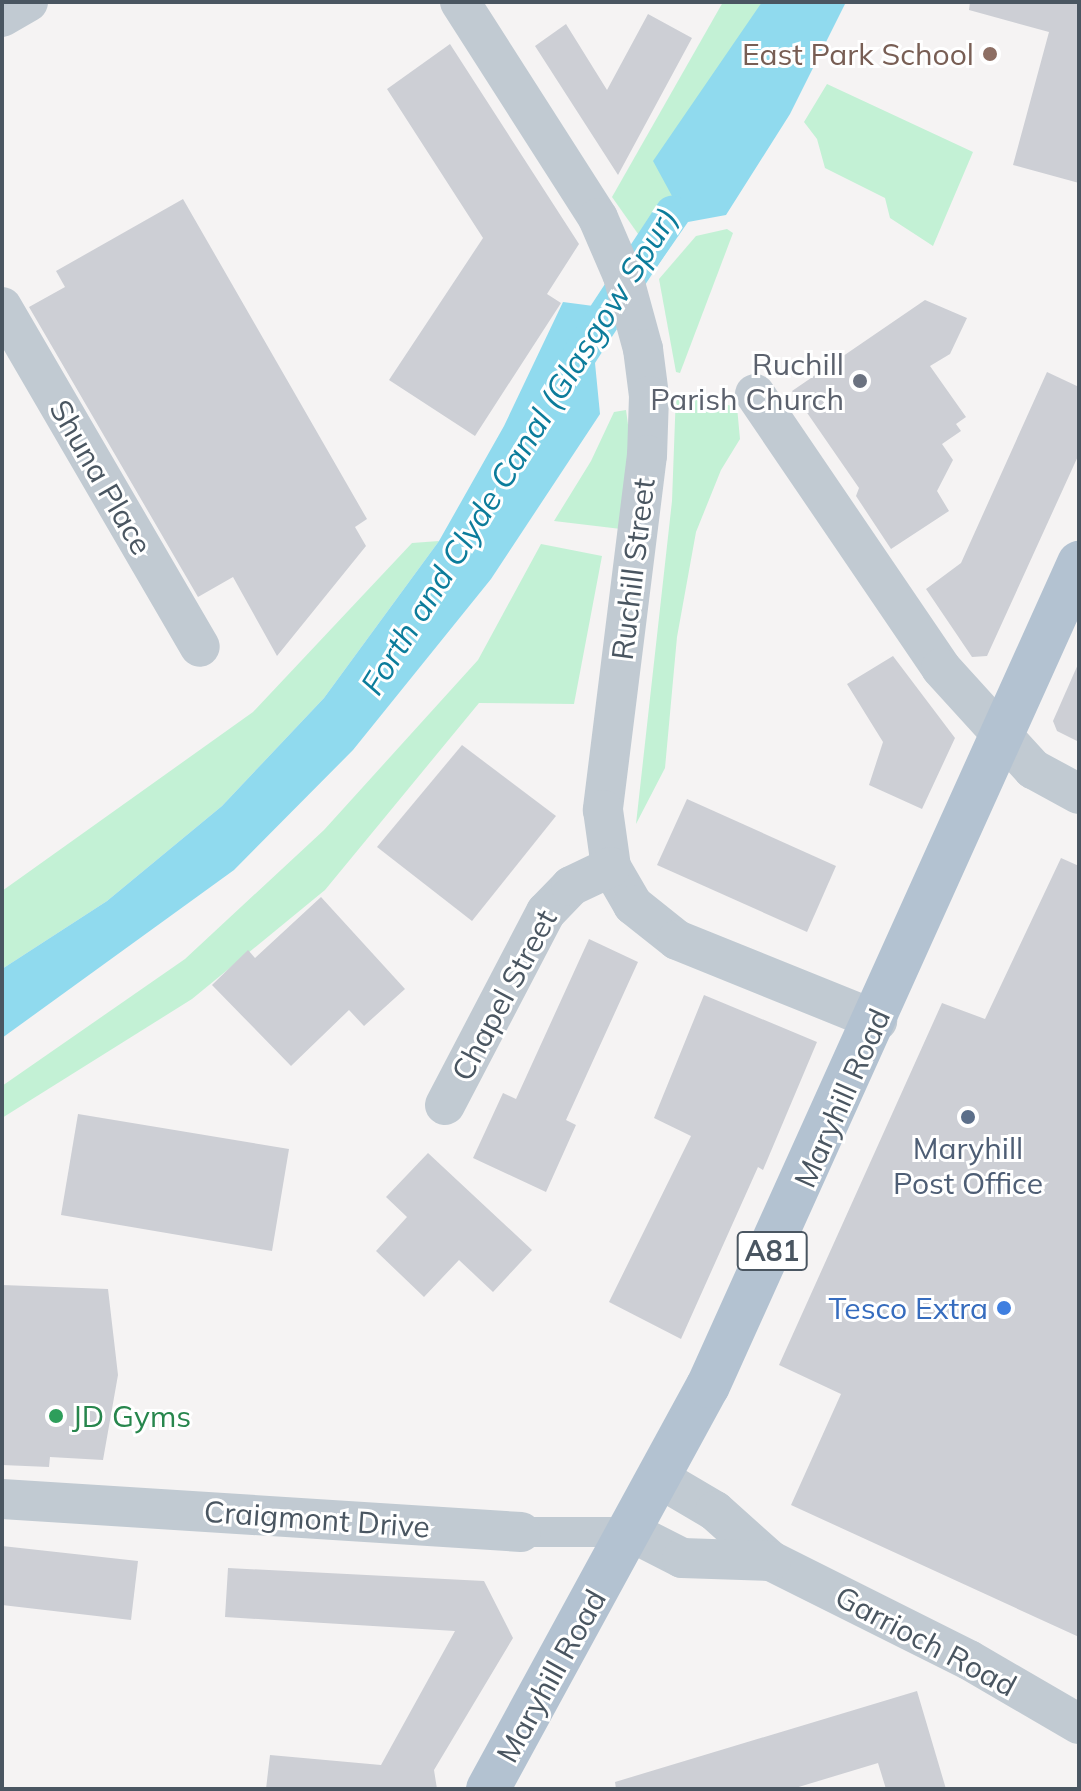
<!DOCTYPE html>
<style>
body{margin:0}
#map{position:relative;width:1081px;height:1791px;overflow:hidden;background:#f5f3f3;font-family:Mulish,sans-serif}
div>[style]{position:absolute}
[style*='--x']{left:calc(var(--x)*1px);top:calc(var(--y)*1px);width:calc(var(--w)*1px);rotate:calc(var(--a)*1deg)}
.green>*{inset:0;background:#c3f1d5}
.water>*{inset:0;background:#90daee}
.canal>*{height:34px;margin:-17px;padding:0 17px;transform-origin:17px;border-radius:17px;background:#90daee}
.building>*{inset:0;background:#cdcfd5}
.pedestrian>*{height:30px;margin:-15px;padding:0 15px;transform-origin:15px;border-radius:15px;background:#c1cad2}
.minor>*{height:40px;margin:-20px;padding:0 20px;transform-origin:20px;border-radius:20px;background:#c1cad2}
.primary>*{height:44px;margin:-22px;padding:0 22px;transform-origin:22px;border-radius:22px;background:#b3c2d1}
.dots>*{width:22px;height:22px;translate:-50% -50%;box-sizing:border-box;border:4px solid #fff;border-radius:50%}
span{translate:-50% -50%;white-space:nowrap;text-align:center;line-height:1.15;-webkit-text-stroke:6px #fff;paint-order:stroke}
.shield-label span{padding:2px 6px;background:#fff;border:2px solid;border-radius:6px;-webkit-text-stroke-width:0}
.shield-label{font-size:28px;color:#4a5661;font-weight:700}
.education-label{font-size:30px;color:#785e54}
.right{translate:-100% -50%;text-align:right}
.worship-label{font-size:30px;color:#5b616d}
.street-label{font-size:30px;color:#4a5661}
.service-label{font-size:30px;color:#4e5e75}
.shop-label{font-size:30px;color:#366cbe}
.leisure-label{font-size:30px;color:#27864d}
.left{translate:0 -50%;text-align:left}
.water-label{font-size:32px;color:#0c7c9b;font-style:italic}
.frame{position:absolute;inset:0;border:4px solid #4a5661;pointer-events:none}
</style>
<div id="map">
<div class="green">
<div style="clip-path:polygon(723px 2px,762px 2px,672px 196px,643px 241px,612px 197px)"></div>
<div style="clip-path:polygon(827px 84px,973px 152px,933px 246px,890px 218px,885px 198px,825px 168px,817px 139px,804px 122px)"></div>
<div style="clip-path:polygon(727px 229px,733px 233px,680px 373px,676px 372px,659px 279px,696px 236px)"></div>
<div style="clip-path:polygon(676px 393px,737px 407px,740px 439px,721px 470px,696px 532px,677px 637px,665px 768px,636px 824px,672px 501px)"></div>
<div style="clip-path:polygon(626px 410px,630px 439px,621px 529px,554px 521px,591px 461px,614px 412px)"></div>
<div style="clip-path:polygon(439px 541px,324px 698px,222px 806px,107px 901px,2px 969px,2px 891px,253px 712px,412px 543px)"></div>
<div style="clip-path:polygon(541px 544px,602px 556px,574px 704px,479px 703px,325px 890px,192px 999px,2px 1118px,2px 1086px,185px 959px,324px 830px,478px 660px)"></div>
</div>
<div class="water">
<div style="clip-path:polygon(762px 2px,846px 2px,790px 114px,726px 215px,688px 222px,654px 271px,643px 241px,672px 196px,653px 161px)"></div>
<div style="clip-path:polygon(563px 302px,601px 307px,617px 329px,595px 363px,600px 414px,491px 579px,353px 750px,234px 870px,2px 1038px,2px 969px,107px 901px,222px 806px,324px 698px,439px 541px,504px 426px)"></div>
</div>
<div class="canal">
<div style="--x:580;--y:353;--w:168;--a:-56.7"></div>
</div>
<div class="building">
<div style="clip-path:polygon(970px 2px,1079px 2px,1079px 183px,1013px 165px,1049px 32px,969px 10px)"></div>
<div style="clip-path:polygon(648px 14px,692px 38px,618px 175px,535px 46px,566px 24px,607px 90px)"></div>
<div style="clip-path:polygon(450px 44px,579px 244px,547px 294px,561px 303px,475px 436px,389px 380px,483px 238px,387px 89px)"></div>
<div style="clip-path:polygon(183px 199px,367px 519px,355px 527px,366px 546px,277px 656px,233px 577px,198px 597px,29px 307px,65px 287px,56px 271px)"></div>
<div style="clip-path:polygon(925px 300px,967px 318px,950px 354px,930px 366px,966px 417px,956px 424px,961px 431px,942px 444px,953px 460px,937px 491px,949px 511px,891px 549px,856px 496px,859px 488px,792px 391px)"></div>
<div style="clip-path:polygon(1047px 372px,1079px 387px,1079px 454px,987px 656px,972px 657px,926px 589px,961px 563px)"></div>
<div style="clip-path:polygon(893px 656px,955px 738px,922px 809px,869px 785px,883px 742px,847px 684px)"></div>
<div style="clip-path:polygon(1079px 662px,1079px 742px,1057px 731px,1053px 721px)"></div>
<div style="clip-path:polygon(462px 745px,556px 816px,472px 921px,377px 847px)"></div>
<div style="clip-path:polygon(687px 799px,836px 866px,807px 932px,657px 865px)"></div>
<div style="clip-path:polygon(1061px 858px,1079px 866px,1079px 1637px,791px 1505px,841px 1394px,779px 1365px,942px 1003px,985px 1019px)"></div>
<div style="clip-path:polygon(321px 897px,405px 989px,364px 1026px,349px 1010px,291px 1066px,212px 985px,248px 950px,255px 958px)"></div>
<div style="clip-path:polygon(589px 939px,638px 962px,566px 1120px,576px 1125px,546px 1192px,473px 1158px,503px 1093px,516px 1099px)"></div>
<div style="clip-path:polygon(704px 995px,817px 1042px,763px 1170px,758px 1167px,681px 1339px,609px 1302px,691px 1136px,654px 1118px)"></div>
<div style="clip-path:polygon(78px 1114px,289px 1149px,272px 1251px,61px 1215px)"></div>
<div style="clip-path:polygon(428px 1153px,532px 1250px,493px 1292px,459px 1260px,424px 1297px,376px 1251px,407px 1217px,386px 1197px)"></div>
<div style="clip-path:polygon(2px 1285px,108px 1289px,118px 1375px,103px 1460px,50px 1457px,49px 1467px,2px 1465px)"></div>
<div style="clip-path:polygon(2px 1546px,138px 1561px,131px 1620px,2px 1605px)"></div>
<div style="clip-path:polygon(228px 1568px,484px 1581px,513px 1638px,434px 1770px,437px 1789px,266px 1789px,270px 1755px,381px 1765px,455px 1631px,225px 1617px)"></div>
<div style="clip-path:polygon(917px 1691px,946px 1789px,886px 1789px,878px 1763px,792px 1789px,616px 1789px,615px 1782px)"></div>
</div>
<div class="pedestrian">
<div style="--x:521;--y:1532;--w:110;--a:0"></div>
</div>
<div class="minor">
<div style="--x:460;--y:2;--w:256;--a:57.4"></div>
<div style="--x:598;--y:218;--w:63;--a:66.7"></div>
<div style="--x:623;--y:276;--w:76;--a:74.7"></div>
<div style="--x:643;--y:349;--w:47;--a:82.7"></div>
<div style="--x:649;--y:396;--w:59;--a:91.9"></div>
<div style="--x:647;--y:455;--w:358;--a:97.1"></div>
<div style="--x:603;--y:810;--w:58;--a:82"></div>
<div style="--x:611;--y:867;--w:44;--a:59.9"></div>
<div style="--x:633;--y:905;--w:56;--a:38.5"></div>
<div style="--x:677;--y:940;--w:216;--a:22"></div>
<div style="--x:2;--y:17;--w:30;--a:-30"></div>
<div style="--x:2;--y:307;--w:393;--a:59.8"></div>
<div style="--x:755;--y:394;--w:331;--a:55.8"></div>
<div style="--x:941;--y:668;--w:137;--a:47.7"></div>
<div style="--x:1033;--y:769;--w:52;--a:28.5"></div>
<div style="--x:445;--y:1105;--w:218;--a:-62.4"></div>
<div style="--x:546;--y:912;--w:36;--a:-46"></div>
<div style="--x:571;--y:886;--w:44;--a:-25.4"></div>
<div style="--x:659;--y:1478;--w:65;--a:30.5"></div>
<div style="--x:715;--y:1511;--w:75;--a:41.8"></div>
<div style="--x:771;--y:1561;--w:221;--a:26.6"></div>
<div style="--x:969;--y:1660;--w:127;--a:30.2"></div>
<div style="--x:2;--y:1499;--w:520;--a:3.64"></div>
<div style="--x:631;--y:1532;--w:57;--a:27"></div>
<div style="--x:682;--y:1558;--w:89;--a:1.9"></div>
</div>
<div class="primary">
<div style="--x:488;--y:1789;--w:459;--a:-61.4"></div>
<div style="--x:708;--y:1386;--w:903;--a:-65.73"></div>
</div>
<div class="dots">
<div style="left:990px;top:54px;background:#8d6e63"></div>
<div style="left:860px;top:381px;background:#6b7280"></div>
<div style="left:968px;top:1117px;background:#5c6f8a"></div>
<div style="left:1004px;top:1308px;background:#3f7fe0"></div>
<div style="left:56px;top:1416px;background:#2e9e5b"></div>
</div>
<div class="shield-label">
<span style="left:772px;top:1251px">A81</span>
</div>
<div class="education-label">
<span class="right" style="left:974px;top:54px">East Park School</span>
</div>
<div class="worship-label">
<span class="right" style="left:844px;top:381px">Ruchill<br>Parish Church</span>
</div>
<div class="street-label">
<span style="left:101px;top:477px;rotate:60deg">Shuna Place</span>
<span style="left:633px;top:569px;rotate:-83deg">Ruchill Street</span>
<span style="left:504px;top:995px;rotate:-62deg">Chapel Street</span>
<span style="left:842px;top:1098px;rotate:-66deg">Maryhill Road</span>
<span style="left:317px;top:1519px;rotate:4deg">Craigmont Drive</span>
<span style="left:926px;top:1641px;rotate:28deg">Garrioch Road</span>
<span style="left:551px;top:1676px;rotate:-61deg">Maryhill Road</span>
</div>
<div class="service-label">
<span style="left:968px;top:1165px">Maryhill<br>Post Office</span>
</div>
<div class="shop-label">
<span class="right" style="left:988px;top:1308px">Tesco Extra</span>
</div>
<div class="leisure-label">
<span class="left" style="left:72px;top:1416px">JD Gyms</span>
</div>
<div class="water-label">
<span style="left:519px;top:451px;rotate:-58deg">Forth and Clyde Canal (Glasgow Spur)</span>
</div>
<div class="frame"></div>
</div>
